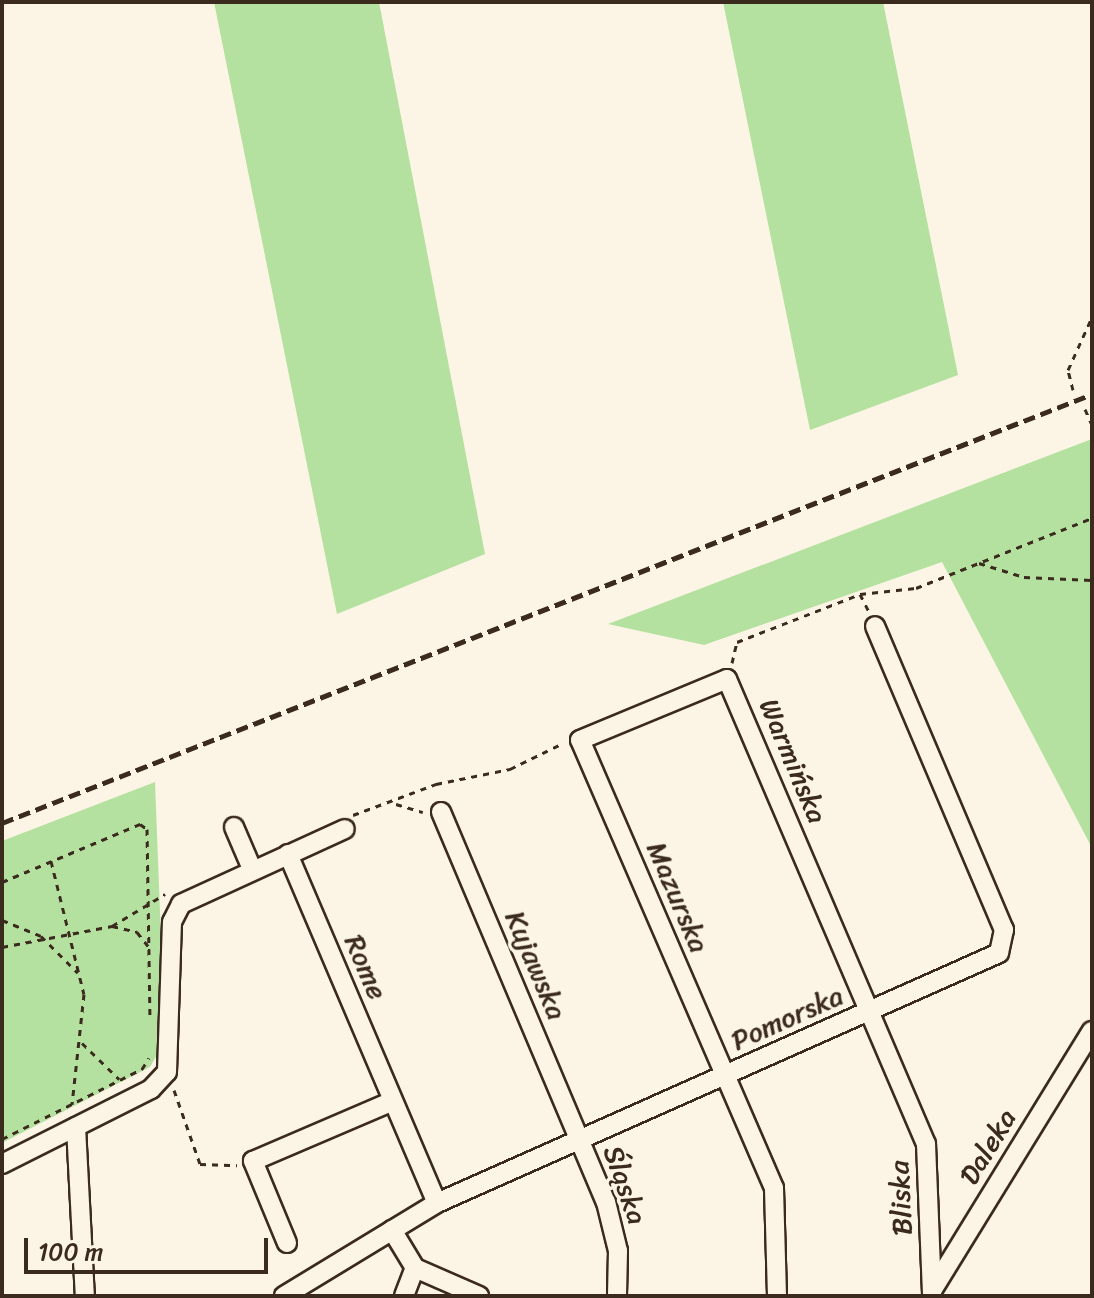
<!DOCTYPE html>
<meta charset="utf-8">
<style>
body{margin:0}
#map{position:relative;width:1094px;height:1298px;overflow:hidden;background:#fcf5e5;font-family:Sriracha,sans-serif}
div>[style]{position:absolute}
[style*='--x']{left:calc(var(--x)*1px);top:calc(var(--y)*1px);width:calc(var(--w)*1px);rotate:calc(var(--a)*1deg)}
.green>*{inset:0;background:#b4e19f}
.path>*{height:3px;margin-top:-1.5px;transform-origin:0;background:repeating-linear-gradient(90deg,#3b2a1e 0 6px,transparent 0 12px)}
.roads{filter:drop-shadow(2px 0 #3b2a1e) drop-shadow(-2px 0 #3b2a1e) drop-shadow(0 2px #3b2a1e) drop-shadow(0 -2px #3b2a1e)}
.minor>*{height:18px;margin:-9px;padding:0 9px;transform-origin:9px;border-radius:9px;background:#fcf5e5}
.rail>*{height:5px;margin-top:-2.5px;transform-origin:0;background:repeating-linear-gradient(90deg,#3b2a1e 0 12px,transparent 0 18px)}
span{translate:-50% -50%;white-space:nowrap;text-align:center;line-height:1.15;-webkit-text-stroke:7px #fcf5e5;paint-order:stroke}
.street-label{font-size:28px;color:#3b2a1e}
.frame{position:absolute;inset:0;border:4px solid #3b2a1e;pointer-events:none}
.scale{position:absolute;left:24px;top:1238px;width:244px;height:36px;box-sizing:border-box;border:4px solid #3b2a1e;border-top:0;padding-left:10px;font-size:24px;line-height:28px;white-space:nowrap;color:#3b2a1e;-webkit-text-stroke:6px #fcf5e5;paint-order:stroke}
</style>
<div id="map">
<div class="green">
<div style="clip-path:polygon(214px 2px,379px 2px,485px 554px,337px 614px)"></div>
<div style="clip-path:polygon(723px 2px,883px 2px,958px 375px,810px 430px)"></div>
<div style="clip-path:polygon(1092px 439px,1092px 848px,942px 562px,704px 645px,608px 624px)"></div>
<div style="clip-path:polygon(155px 782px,165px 1041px,150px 1067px,2px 1143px,2px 841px)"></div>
</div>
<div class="path">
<div style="--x:1073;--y:390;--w:21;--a:-104"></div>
<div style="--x:1068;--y:370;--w:58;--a:-65.6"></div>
<div style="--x:1085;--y:409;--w:17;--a:66"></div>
<div style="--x:979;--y:563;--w:47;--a:17.3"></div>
<div style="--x:1024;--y:577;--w:68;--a:2.5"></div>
<div style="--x:860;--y:594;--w:20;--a:63"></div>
<div style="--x:732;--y:663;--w:22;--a:-77"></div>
<div style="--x:737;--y:642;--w:132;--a:-21.3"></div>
<div style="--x:860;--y:594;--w:56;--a:-6.1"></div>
<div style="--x:916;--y:588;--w:189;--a:-21.7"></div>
<div style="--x:396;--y:804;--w:28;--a:17"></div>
<div style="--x:353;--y:815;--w:89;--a:-20.5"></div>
<div style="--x:436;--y:784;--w:76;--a:-11.5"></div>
<div style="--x:510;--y:769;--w:59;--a:-26.1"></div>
<div style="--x:51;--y:861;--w:137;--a:76.1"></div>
<div style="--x:84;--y:994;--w:111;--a:96.2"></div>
<div style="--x:2;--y:882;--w:150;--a:-22.8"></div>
<div style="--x:140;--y:824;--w:9;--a:36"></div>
<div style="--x:147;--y:829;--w:190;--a:89.1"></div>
<div style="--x:2;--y:920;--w:42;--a:22.3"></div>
<div style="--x:41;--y:936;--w:52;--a:45"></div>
<div style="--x:112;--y:926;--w:26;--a:13"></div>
<div style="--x:137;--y:932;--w:18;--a:52"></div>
<div style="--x:2;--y:947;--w:112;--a:-10.8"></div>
<div style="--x:112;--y:926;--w:62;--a:-31.1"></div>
<div style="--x:82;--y:1043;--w:52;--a:44.2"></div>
<div style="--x:174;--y:1090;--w:78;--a:70.6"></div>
<div style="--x:200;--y:1164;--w:37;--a:2"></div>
<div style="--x:2;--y:1139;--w:157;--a:-26.6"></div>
<div style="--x:142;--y:1069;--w:13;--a:-58"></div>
</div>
<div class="roads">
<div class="minor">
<div style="--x:441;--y:812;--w:423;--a:67.1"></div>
<div style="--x:606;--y:1202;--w:50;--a:76.2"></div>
<div style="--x:618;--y:1251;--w:45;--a:91.3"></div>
<div style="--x:234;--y:827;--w:46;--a:66.8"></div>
<div style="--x:288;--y:854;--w:379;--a:66.9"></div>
<div style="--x:76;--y:1127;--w:169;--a:87"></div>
<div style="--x:2;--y:1164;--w:167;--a:-26.7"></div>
<div style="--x:151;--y:1089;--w:23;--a:-47"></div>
<div style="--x:167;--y:1072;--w:150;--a:-88.1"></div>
<div style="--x:172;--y:922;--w:20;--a:-63"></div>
<div style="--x:181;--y:904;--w:180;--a:-24.6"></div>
<div style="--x:392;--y:1230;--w:44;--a:58.8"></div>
<div style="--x:415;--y:1268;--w:70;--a:23.6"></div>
<div style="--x:287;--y:1243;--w:89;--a:-112.5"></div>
<div style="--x:253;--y:1161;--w:152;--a:-23.2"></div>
<div style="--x:933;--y:1289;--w:303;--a:-58.4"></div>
<div style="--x:284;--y:1296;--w:179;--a:-31.3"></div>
<div style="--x:437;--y:1203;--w:615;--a:-23.98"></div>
<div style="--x:999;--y:953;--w:24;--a:-78"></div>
<div style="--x:1004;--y:930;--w:330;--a:-113"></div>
<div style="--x:404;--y:1296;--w:30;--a:-69"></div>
<div style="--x:777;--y:1296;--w:108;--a:-91.6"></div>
<div style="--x:774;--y:1188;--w:488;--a:-113.4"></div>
<div style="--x:580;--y:740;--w:159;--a:-22.5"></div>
<div style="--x:727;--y:679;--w:506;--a:66.83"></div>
<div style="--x:926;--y:1144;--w:152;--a:87.7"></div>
</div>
</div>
<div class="rail">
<div style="--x:2;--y:823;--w:1171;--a:-21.48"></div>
</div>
<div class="street-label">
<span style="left:793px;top:761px;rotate:67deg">Warmińska</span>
<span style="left:678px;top:897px;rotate:67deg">Mazurska</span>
<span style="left:536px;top:965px;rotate:67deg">Kujawska</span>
<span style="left:366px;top:967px;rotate:67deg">Rome</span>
<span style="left:787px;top:1018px;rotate:-24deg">Pomorska</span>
<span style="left:988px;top:1147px;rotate:-59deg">Daleka</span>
<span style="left:625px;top:1185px;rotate:71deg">Śląska</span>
<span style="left:901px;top:1198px;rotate:-93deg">Bliska</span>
</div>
<div class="frame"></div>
<div class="scale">100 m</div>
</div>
